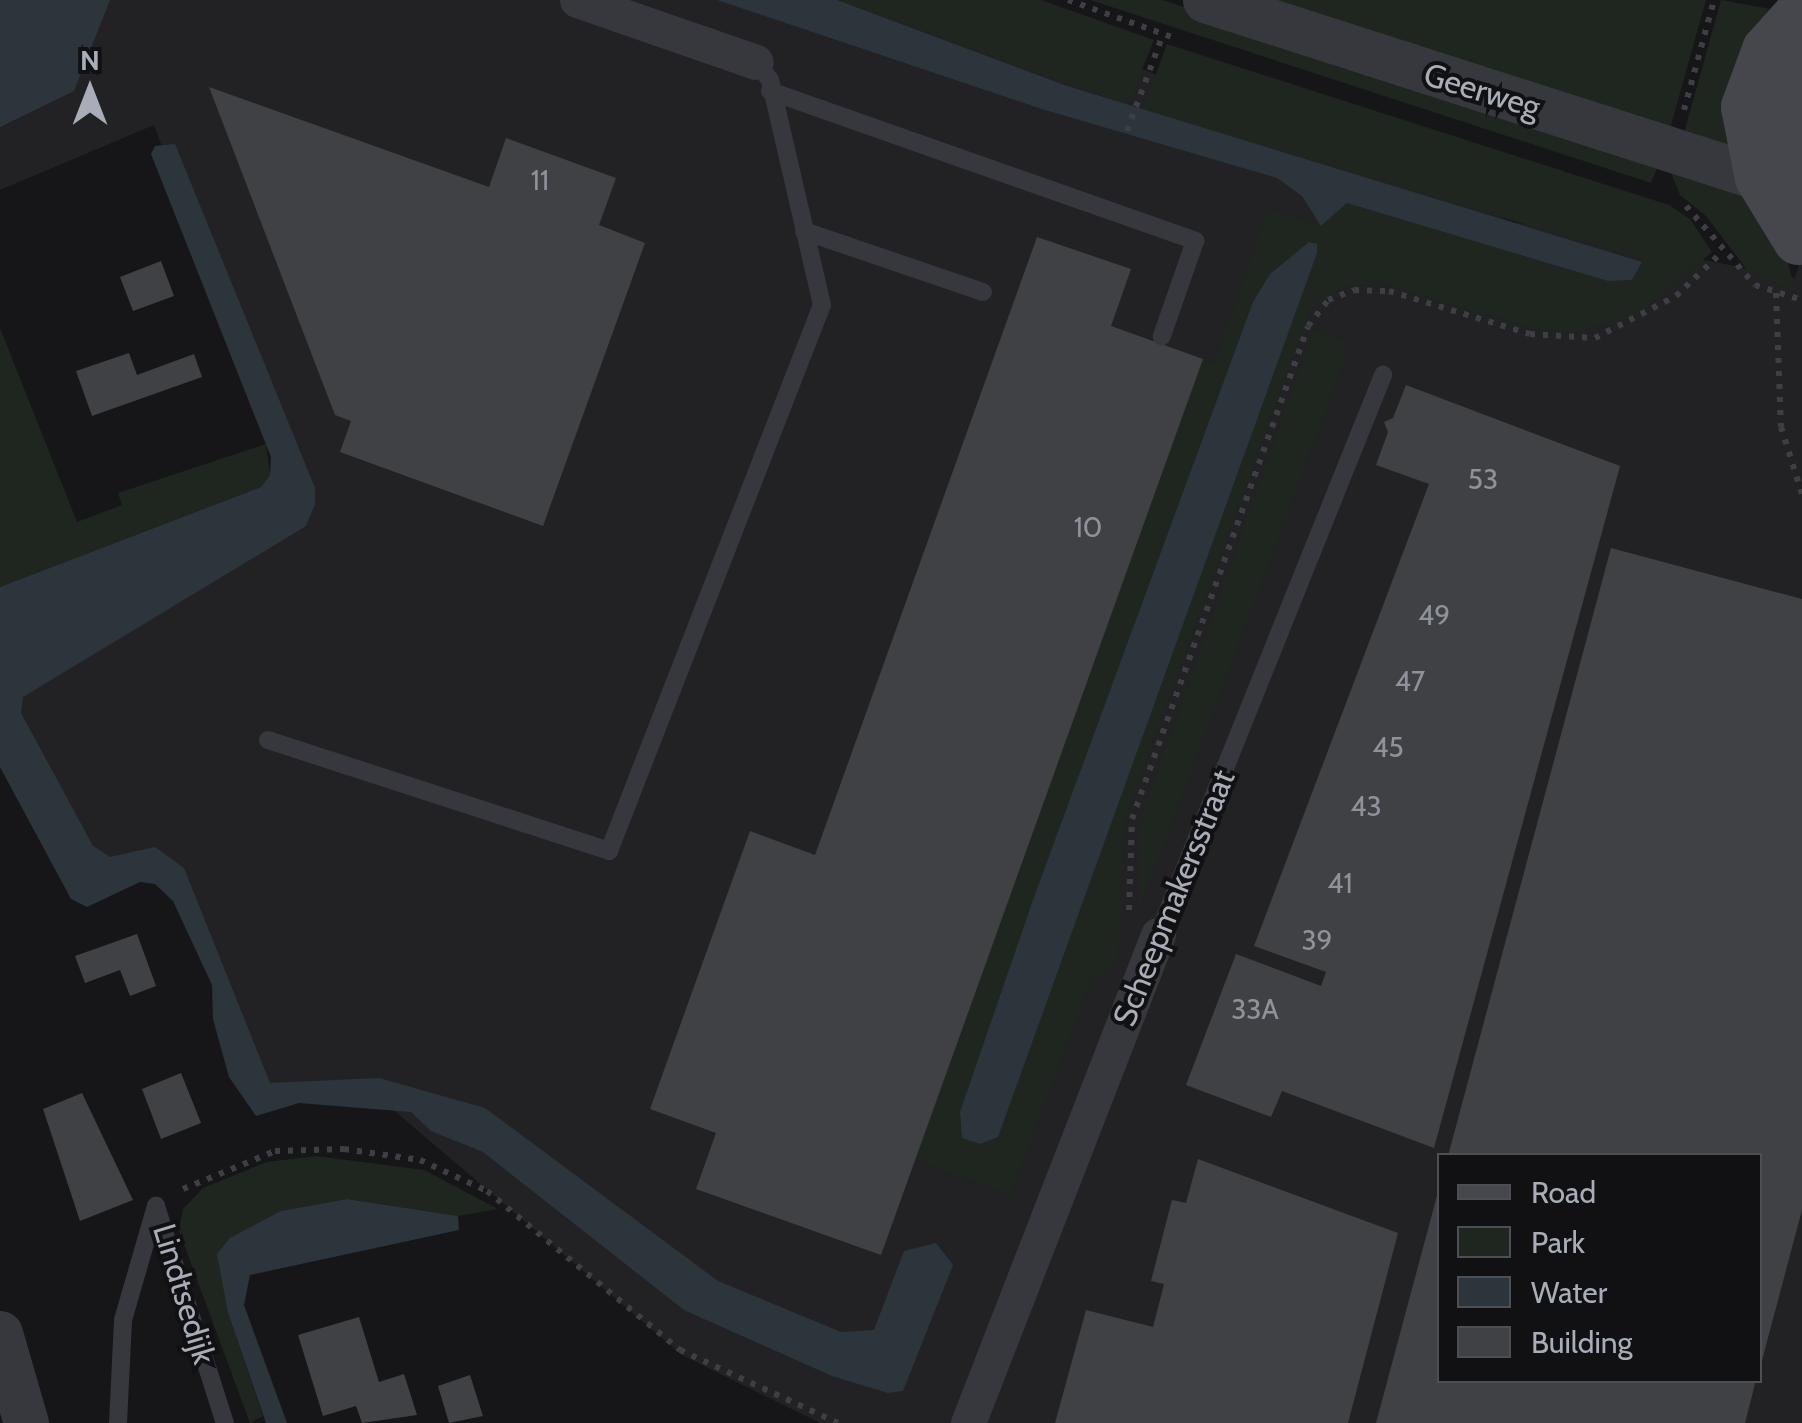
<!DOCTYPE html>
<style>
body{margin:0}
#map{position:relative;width:1802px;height:1423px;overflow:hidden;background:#161618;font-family:Cabin,sans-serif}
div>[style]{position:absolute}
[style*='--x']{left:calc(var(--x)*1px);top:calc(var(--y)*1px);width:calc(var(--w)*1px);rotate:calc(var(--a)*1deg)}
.built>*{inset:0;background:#222225}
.green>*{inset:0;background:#1e261f}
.water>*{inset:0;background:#2c353c}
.building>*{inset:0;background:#404145}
.path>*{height:6px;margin-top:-3px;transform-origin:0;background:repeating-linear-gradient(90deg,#3d3f44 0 5px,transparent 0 13px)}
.service>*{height:18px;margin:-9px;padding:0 9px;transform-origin:9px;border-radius:9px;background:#37383d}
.minor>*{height:35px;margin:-17.5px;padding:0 17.5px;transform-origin:17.5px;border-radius:17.5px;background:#37383d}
.tertiary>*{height:45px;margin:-22.5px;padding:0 22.5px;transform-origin:22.5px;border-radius:22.5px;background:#37383d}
.secondary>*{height:50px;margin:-25px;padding:0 25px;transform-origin:25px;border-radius:25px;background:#45474d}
span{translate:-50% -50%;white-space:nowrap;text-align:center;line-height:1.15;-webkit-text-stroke:8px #111113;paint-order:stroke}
.number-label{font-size:28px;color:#8e929b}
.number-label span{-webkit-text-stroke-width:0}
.street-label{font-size:32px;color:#a8adb8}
.legend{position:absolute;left:1437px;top:1153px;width:325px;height:230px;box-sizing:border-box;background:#111113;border:2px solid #4d4f55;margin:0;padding:12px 18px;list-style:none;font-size:30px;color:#a8adb8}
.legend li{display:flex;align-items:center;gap:20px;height:50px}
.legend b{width:50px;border:2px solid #4d4f55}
.north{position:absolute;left:40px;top:40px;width:100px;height:100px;-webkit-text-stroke:8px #111113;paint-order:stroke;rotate:0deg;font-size:28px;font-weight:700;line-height:40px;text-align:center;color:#a8adb8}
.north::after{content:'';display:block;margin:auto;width:35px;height:45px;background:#a8adb8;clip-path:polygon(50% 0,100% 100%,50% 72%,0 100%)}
</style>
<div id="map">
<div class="built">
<div style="clip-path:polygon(evenodd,0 0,976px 0,1513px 222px,1795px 278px,1802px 254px,1802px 1423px,820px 1423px,682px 1355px,371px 1091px,260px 1091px,174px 884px,88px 873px,0 698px,293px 503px,154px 125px,0 190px,0 0,1440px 1156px,1760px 1156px,1760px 1380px,1440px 1380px,1440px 1156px)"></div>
</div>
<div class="green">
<div style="clip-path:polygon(837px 0,1041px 0,1154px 40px,1128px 105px)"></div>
<div style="clip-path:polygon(1090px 0,1162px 0,1661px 159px,1651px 183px)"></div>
<div style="clip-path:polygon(1261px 0,1706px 0,1670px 129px)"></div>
<div style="clip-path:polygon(1721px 0,1776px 10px,1732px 147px,1684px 133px)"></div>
<div style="clip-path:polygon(evenodd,1167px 44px,1669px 205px,1690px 219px,1712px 252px,1640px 313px,1574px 333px,1532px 328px,1382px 283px,1343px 286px,1310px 310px,1124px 821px,1117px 964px,1091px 980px,1010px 1195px,915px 1159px,1202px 359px,1214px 366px,1268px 209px,1320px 226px,1347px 203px,1608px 281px,1628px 281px,1641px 259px,1143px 110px,1167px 44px,1316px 244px,998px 1137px,980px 1144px,963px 1138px,960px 1112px,1034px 897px,1253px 302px,1279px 265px,1316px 244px)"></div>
<div style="clip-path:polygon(1671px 173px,1738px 191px,1788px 263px,1796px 292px,1748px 271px,1706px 216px,1680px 195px)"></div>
<div style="clip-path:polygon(0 328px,77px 522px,122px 505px,118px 493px,266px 444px,270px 475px,261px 487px,0 587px)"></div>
<div style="clip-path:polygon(1314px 329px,1343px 340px,1343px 365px,1139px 910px,1139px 823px)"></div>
<div style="clip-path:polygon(316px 1156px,424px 1170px,498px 1209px,458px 1216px,347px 1199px,281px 1211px,228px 1313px,263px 1416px,250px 1423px,179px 1231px,183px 1209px,203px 1188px,267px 1162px)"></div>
</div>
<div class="water">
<div style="clip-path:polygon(0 0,110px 0,74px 91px,0 127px)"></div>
<div style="clip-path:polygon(717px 0,837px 0,1067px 86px,1642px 262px,1632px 280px,1608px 281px,1347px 203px,1321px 226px,1302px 196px,1277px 178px,1042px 109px)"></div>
<div style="clip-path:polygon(175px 144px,315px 488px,315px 504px,306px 526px,23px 697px,21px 713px,93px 846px,110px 857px,155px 847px,184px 868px,270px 1083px,379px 1078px,485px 1108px,718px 1281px,841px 1332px,874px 1330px,904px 1251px,936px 1243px,953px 1265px,903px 1391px,888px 1393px,832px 1376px,684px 1310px,483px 1152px,431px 1131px,411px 1112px,299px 1103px,256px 1116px,229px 1077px,213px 1019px,212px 985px,173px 901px,155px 884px,140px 882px,87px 907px,71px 899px,0 767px,0 587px,261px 487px,270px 475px,271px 457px,151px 154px,155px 146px)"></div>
<div style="clip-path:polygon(1309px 242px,1317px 244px,1317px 253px,998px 1137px,980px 1144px,962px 1138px,960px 1112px,1034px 897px,1253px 302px,1270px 274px)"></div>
<div style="clip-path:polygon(347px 1199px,458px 1216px,459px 1230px,250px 1275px,244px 1305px,287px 1423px,266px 1423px,228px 1313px,217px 1254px,230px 1238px,281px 1211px)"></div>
</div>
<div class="building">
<div style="clip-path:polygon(209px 87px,489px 187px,506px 138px,616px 178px,599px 225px,645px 243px,543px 526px,340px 452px,351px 421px,335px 415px)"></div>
<div style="clip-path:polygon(1037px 237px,1131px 269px,1111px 326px,1203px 359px,881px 1255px,696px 1189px,716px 1133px,650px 1109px,750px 831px,815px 855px)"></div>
<div style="clip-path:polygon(161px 261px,174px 296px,133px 311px,120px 277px)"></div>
<div style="clip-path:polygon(129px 353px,137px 375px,194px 354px,202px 377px,92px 416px,76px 371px)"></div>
<div style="clip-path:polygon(1406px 385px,1620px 466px,1434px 1148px,1282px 1091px,1271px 1117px,1186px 1085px,1236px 954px,1321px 986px,1326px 972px,1254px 946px,1429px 484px,1376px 465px,1388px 432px,1384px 422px,1393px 418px)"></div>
<div style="clip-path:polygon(1611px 548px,1802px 599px,1802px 1210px,1761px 1364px,1760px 1156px,1448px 1156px)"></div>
<div style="clip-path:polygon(137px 934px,156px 986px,130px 996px,120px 970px,85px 983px,75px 956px)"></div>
<div style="clip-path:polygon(181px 1073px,201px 1123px,161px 1139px,142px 1089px)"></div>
<div style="clip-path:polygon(82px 1093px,133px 1200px,80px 1221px,43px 1109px)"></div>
<div style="clip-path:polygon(1198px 1159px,1398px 1233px,1348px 1423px,1055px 1423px,1086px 1310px,1153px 1327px,1164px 1284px,1151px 1281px,1172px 1200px,1186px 1203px)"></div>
<div style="clip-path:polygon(1438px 1192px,1440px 1380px,1756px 1380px,1745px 1423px,1376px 1423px)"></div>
<div style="clip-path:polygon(359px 1317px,379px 1382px,404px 1374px,417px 1415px,362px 1423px,356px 1406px,323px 1416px,298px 1335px)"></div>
<div style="clip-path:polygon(470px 1375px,483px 1416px,449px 1423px,438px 1386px)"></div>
</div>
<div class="path">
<div style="--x:1068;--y:0;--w:114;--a:19.6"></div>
<div style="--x:1684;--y:110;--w:114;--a:-74.7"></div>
<div style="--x:1127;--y:131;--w:103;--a:-69.6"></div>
<div style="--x:1686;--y:206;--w:105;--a:48.9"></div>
<div style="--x:1755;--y:285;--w:49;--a:17.7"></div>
<div style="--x:1776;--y:293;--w:134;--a:87.9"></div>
<div style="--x:1781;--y:427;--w:70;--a:72.6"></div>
<div style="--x:1129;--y:910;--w:91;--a:-88.1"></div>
<div style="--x:1132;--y:819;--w:523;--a:-70.35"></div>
<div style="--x:1308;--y:326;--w:33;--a:-52"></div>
<div style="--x:1328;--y:300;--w:28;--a:-21"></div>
<div style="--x:1354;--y:290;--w:35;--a:2"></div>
<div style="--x:1389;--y:291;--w:147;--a:17"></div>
<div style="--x:1530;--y:334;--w:65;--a:3.5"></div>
<div style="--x:1595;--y:338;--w:91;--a:-27.4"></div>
<div style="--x:1676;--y:296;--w:64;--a:-43.7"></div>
<div style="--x:183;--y:1189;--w:100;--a:-22.4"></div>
<div style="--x:275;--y:1151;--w:69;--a:-1.7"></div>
<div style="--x:344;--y:1149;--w:77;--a:8.2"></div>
<div style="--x:420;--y:1160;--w:74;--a:24.8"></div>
<div style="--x:487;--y:1191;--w:250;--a:39.5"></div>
<div style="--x:680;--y:1350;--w:174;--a:24.8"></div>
</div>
<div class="service">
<div style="--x:770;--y:91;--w:451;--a:19.4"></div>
<div style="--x:1195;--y:241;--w:101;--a:109.2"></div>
<div style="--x:804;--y:231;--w:189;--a:18.8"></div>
<div style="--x:268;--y:740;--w:359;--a:18"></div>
<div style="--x:609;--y:851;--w:586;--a:-68.69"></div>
<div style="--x:822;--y:305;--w:231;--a:-103"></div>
<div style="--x:770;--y:80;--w:23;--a:-128"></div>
<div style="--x:1158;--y:935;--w:604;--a:-68.11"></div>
<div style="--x:156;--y:1206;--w:228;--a:72.4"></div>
<div style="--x:118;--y:1423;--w:103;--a:-87.2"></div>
<div style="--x:123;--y:1320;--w:119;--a:-73.9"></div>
</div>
<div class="minor">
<div style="--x:577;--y:0;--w:189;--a:19.1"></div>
<div style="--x:968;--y:1423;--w:524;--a:-68.73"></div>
</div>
<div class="tertiary">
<div style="--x:1205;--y:0;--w:583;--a:17.78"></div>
<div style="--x:0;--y:1333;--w:94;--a:73.9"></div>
</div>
<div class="secondary">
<div style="--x:1802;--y:63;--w:49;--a:110.3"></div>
<div style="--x:1785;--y:109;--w:77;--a:77.2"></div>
<div style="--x:1798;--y:240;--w:73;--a:-121.5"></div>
<div style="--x:1760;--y:178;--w:72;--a:-101.2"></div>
<div style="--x:1746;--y:107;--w:61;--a:-69.8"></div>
<div style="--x:1767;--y:50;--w:52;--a:-48.1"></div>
</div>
<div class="number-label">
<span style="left:540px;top:180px">11</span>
<span style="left:1483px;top:479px">53</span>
<span style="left:1088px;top:527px">10</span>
<span style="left:1434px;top:615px">49</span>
<span style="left:1410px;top:681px">47</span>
<span style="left:1388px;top:747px">45</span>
<span style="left:1366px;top:806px">43</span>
<span style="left:1340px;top:883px">41</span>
<span style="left:1317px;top:940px">39</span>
<span style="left:1255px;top:1009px">33A</span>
</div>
<div class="street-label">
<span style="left:1482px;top:91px;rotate:17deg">Geerweg</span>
<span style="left:1174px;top:898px;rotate:-68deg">Scheepmakersstraat</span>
<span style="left:184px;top:1294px;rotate:73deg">Lindtsedijk</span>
</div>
<ul class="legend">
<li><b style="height:12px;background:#45474d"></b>Road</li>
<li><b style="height:28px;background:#1e261f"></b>Park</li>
<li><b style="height:28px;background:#2c353c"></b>Water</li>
<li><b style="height:28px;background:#404145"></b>Building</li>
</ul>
<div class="north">N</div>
</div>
